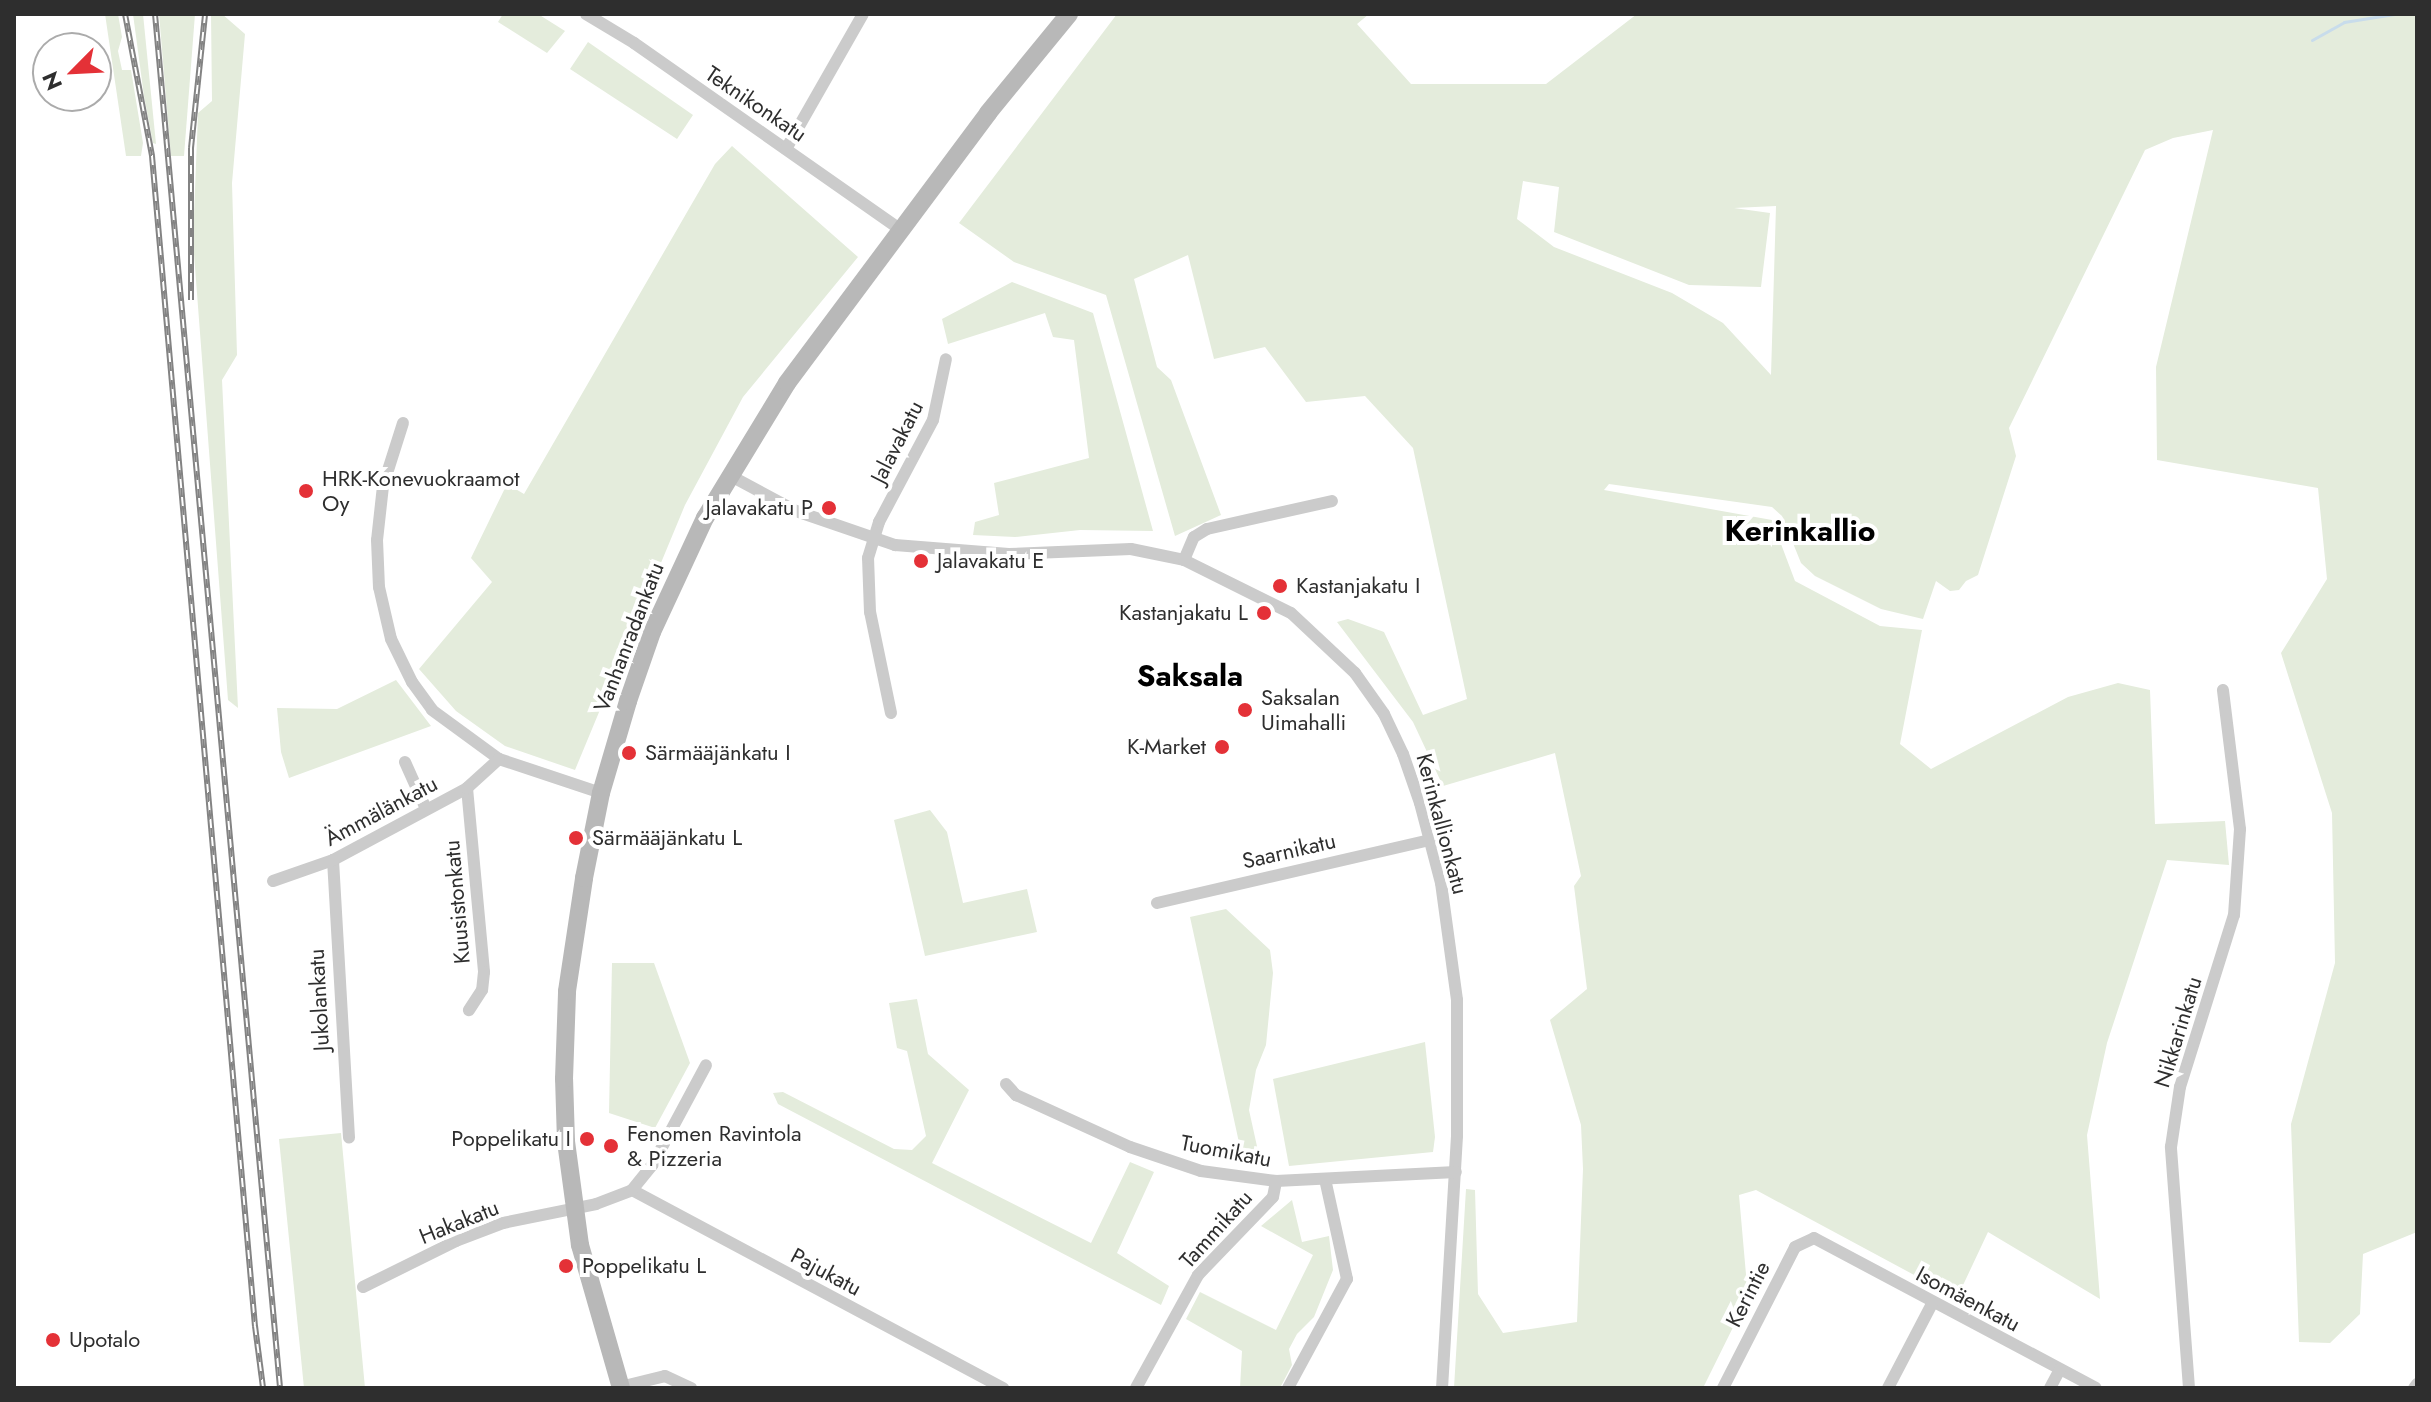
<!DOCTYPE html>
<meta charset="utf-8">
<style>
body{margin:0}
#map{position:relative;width:2431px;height:1402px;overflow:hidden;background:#fff;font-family:Jost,sans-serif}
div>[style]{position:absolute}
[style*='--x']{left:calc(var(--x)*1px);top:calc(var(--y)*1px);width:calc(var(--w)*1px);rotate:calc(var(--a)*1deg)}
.green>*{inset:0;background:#e4ecdc}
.stream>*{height:3px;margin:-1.5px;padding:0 1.5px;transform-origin:1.5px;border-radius:1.5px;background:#c8dceb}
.street>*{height:12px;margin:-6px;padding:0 6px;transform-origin:6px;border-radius:6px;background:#cbcbcb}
.secondary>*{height:18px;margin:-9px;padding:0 9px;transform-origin:9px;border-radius:9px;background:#b8b8b8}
.rail>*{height:6px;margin-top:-3px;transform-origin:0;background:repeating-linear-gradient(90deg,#fff 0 9px,#838383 0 18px);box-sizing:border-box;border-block:2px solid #838383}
.dots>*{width:22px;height:22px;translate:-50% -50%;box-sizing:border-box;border:4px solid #fff;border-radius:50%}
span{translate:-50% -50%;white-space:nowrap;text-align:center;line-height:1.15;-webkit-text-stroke:8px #fff;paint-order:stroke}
.street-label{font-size:22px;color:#2e2e2e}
.poi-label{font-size:22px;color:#2e2e2e}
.left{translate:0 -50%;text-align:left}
.right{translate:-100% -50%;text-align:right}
.district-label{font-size:30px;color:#000;font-weight:700}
.frame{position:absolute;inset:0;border:16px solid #2e2e2e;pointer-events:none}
.north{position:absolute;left:32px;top:32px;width:80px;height:80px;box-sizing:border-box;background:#fff;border:2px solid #ababab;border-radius:50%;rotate:246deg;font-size:22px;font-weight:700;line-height:32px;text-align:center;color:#2e2e2e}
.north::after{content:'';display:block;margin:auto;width:28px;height:36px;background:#e43137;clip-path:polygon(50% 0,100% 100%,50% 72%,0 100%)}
</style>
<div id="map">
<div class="green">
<div style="clip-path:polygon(105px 14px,118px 14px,122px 37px,118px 51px,122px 70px,131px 70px,143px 143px,141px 156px,126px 156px)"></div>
<div style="clip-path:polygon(133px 14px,143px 14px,156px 144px,153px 143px,144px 96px)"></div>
<div style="clip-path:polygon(159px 14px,195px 14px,184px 156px,171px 156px)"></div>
<div style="clip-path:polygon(211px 14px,222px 14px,245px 34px,232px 183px,237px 355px,222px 380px,238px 708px,228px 700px,193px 241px,198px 113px,212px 101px)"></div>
<div style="clip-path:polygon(503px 14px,538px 14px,565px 31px,547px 53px,498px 22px)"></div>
<div style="clip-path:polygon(evenodd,1117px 14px,1369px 14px,1357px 24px,1411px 84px,1546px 84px,1637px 14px,2417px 14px,2417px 1232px,2363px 1254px,2360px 1314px,2330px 1343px,2299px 1342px,2291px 1124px,2335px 963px,2332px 813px,2281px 653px,2327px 579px,2318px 488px,2157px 460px,2156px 367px,2213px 130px,2173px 138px,2145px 150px,2009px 428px,2016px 456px,1978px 575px,1966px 581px,1959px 590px,1950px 591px,1936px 581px,1923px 619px,1881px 609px,1815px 576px,1801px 563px,1782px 516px,1772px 507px,1609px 484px,1604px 490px,1772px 520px,1795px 581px,1880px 626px,1922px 630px,1900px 744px,1931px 769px,2068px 697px,2118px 683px,2150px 690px,2155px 824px,2225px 821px,2229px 865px,2167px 860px,2107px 1043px,2087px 1135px,2100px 1299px,1988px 1232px,1957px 1298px,1756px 1190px,1739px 1195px,1748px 1297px,1703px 1388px,1454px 1388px,1466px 1189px,1475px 1190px,1478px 1294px,1503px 1333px,1577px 1322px,1583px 1169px,1581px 1125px,1550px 1020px,1587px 989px,1574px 886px,1581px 876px,1555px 753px,1443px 786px,1413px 722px,1337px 622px,1348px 619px,1384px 632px,1423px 715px,1467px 699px,1413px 448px,1365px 396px,1306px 402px,1265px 347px,1214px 359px,1188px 255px,1134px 279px,1157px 367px,1171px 380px,1221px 515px,1175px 536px,1106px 295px,1014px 262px,959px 223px,1117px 14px,1523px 181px,1559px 187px,1554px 232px,1689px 285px,1761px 287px,1770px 213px,1734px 208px,1776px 206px,1771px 375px,1723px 323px,1672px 293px,1554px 247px,1517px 219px,1523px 181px)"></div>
<div style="clip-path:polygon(588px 42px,693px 115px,677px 139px,570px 69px)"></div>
<div style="clip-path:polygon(732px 146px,858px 257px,743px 397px,685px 505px,575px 770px,505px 746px,456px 711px,419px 669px,492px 582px,471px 558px,507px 484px,524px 494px,690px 207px,715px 164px)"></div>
<div style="clip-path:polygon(1012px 282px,1093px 313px,1153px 531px,1080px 530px,1015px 537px,973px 535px,975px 522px,999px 515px,994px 483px,1089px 458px,1074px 340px,1053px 337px,1045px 313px,948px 344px,942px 319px)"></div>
<div style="clip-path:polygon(396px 680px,431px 726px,289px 778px,281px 752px,277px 708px,337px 709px)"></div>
<div style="clip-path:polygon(930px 810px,947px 832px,963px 903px,1027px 889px,1037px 932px,925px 956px,894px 820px)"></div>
<div style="clip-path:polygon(1226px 909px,1270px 950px,1273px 973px,1266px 1045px,1256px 1070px,1249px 1110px,1260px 1160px,1243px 1161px,1190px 917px)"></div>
<div style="clip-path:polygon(612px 963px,654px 963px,690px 1063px,655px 1128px,609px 1113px)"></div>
<div style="clip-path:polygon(917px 999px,928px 1054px,969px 1090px,932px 1163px,1091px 1243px,1130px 1162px,1154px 1172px,1117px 1253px,1169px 1286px,1161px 1305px,778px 1104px,773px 1093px,783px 1092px,894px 1149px,912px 1150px,926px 1136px,907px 1051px,897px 1048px,889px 1003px)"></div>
<div style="clip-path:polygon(1425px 1042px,1435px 1137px,1433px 1152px,1289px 1166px,1273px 1079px)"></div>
<div style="clip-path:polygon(341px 1133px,365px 1388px,304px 1388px,279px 1139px)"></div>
<div style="clip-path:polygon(1292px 1200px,1302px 1242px,1329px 1236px,1333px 1270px,1314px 1317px,1297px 1334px,1289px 1349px,1292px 1365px,1280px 1388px,1240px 1388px,1242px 1351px,1186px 1319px,1200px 1292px,1276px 1330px,1313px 1255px,1261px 1226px)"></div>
</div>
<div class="stream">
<div style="--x:2312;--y:40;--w:37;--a:-29"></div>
<div style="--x:2344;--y:22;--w:51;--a:-9.1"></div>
</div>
<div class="street">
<div style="--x:586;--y:14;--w:56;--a:31.1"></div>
<div style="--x:634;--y:43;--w:326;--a:35"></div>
<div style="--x:786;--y:149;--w:155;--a:-60.3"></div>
<div style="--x:403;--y:423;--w:66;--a:107.6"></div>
<div style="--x:383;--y:486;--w:54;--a:96.3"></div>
<div style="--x:377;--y:540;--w:47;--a:87.6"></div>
<div style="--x:379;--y:587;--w:53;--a:77"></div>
<div style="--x:391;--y:639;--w:48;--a:64"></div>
<div style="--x:412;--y:682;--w:34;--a:54"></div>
<div style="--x:432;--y:710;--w:83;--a:36.2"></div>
<div style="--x:499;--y:759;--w:108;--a:18.4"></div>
<div style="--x:729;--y:475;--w:76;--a:28.2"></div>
<div style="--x:796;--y:511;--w:105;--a:19"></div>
<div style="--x:895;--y:545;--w:114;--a:4.5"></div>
<div style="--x:1009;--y:554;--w:122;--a:-2.3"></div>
<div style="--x:1131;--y:549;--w:54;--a:11.7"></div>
<div style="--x:1184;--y:560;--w:119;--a:26.4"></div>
<div style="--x:1291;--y:613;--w:88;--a:43.2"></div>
<div style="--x:1355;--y:673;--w:50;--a:54.7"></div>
<div style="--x:1384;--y:714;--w:44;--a:64.6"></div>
<div style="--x:1403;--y:754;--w:52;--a:70.9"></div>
<div style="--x:1420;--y:803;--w:83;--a:75.3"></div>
<div style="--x:1441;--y:883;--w:118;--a:82.2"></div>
<div style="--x:1457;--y:1000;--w:136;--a:90"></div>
<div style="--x:1457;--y:1136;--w:252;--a:93.4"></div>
<div style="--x:1184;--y:560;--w:25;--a:-67"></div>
<div style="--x:1194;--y:537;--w:15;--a:-32"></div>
<div style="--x:1207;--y:529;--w:128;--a:-12.6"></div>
<div style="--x:891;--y:713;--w:103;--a:-101.7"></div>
<div style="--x:870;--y:612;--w:54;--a:-92.1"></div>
<div style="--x:868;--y:558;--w:38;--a:-73"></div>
<div style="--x:879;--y:522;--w:115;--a:-62.1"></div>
<div style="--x:933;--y:420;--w:62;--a:-78"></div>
<div style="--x:405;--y:762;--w:51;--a:65.9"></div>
<div style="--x:467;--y:788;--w:185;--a:84.7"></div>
<div style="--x:484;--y:972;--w:18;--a:96"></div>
<div style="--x:482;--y:990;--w:24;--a:123"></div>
<div style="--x:333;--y:860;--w:278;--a:86.7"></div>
<div style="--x:273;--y:881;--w:64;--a:-19.3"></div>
<div style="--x:333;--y:860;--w:152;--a:-28.2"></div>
<div style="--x:467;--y:788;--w:43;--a:-42.2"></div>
<div style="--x:1157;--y:903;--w:280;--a:-13"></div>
<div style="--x:1006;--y:1084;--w:15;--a:48"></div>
<div style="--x:1016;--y:1095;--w:125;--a:24.5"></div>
<div style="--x:1130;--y:1147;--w:75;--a:18.7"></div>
<div style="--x:1201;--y:1171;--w:76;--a:7.6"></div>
<div style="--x:1276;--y:1181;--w:180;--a:-2.9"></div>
<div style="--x:632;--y:1190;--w:421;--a:28.1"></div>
<div style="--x:363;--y:1287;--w:104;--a:-26.3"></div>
<div style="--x:456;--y:1241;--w:50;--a:-21"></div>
<div style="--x:503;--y:1223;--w:95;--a:-11.5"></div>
<div style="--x:596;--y:1204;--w:39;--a:-21"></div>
<div style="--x:632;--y:1190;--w:33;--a:-51"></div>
<div style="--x:653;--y:1164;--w:112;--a:-61.8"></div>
<div style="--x:620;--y:1387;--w:46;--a:-13.7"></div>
<div style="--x:665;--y:1376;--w:29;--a:25"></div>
<div style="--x:1136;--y:1388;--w:129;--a:-61.2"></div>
<div style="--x:1198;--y:1275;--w:108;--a:-46.1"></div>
<div style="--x:1273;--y:1197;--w:16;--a:-79"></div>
<div style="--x:1288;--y:1388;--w:124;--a:-61.6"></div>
<div style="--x:1347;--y:1279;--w:102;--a:-102.4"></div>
<div style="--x:1723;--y:1388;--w:158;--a:-62.9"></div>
<div style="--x:1795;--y:1247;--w:21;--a:-25"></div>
<div style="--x:1814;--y:1238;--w:319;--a:28"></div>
<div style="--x:1888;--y:1388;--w:95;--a:-62.4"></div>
<div style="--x:2050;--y:1388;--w:21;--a:-62"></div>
<div style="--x:2189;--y:1388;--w:242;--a:-94.3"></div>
<div style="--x:2171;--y:1147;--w:61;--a:-81.5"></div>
<div style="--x:2180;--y:1087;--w:180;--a:-72.6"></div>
<div style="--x:2234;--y:915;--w:86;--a:-86"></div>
<div style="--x:2240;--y:829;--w:140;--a:-97"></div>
<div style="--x:2414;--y:1388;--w:5;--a:-53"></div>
</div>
<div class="secondary">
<div style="--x:621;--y:1388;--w:149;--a:-106"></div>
<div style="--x:580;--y:1245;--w:105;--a:-97.7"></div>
<div style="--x:566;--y:1141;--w:62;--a:-91.8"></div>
<div style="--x:564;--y:1079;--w:88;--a:-88"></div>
<div style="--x:567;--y:991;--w:114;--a:-81.4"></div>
<div style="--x:584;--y:878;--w:87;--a:-78.7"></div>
<div style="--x:601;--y:793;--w:96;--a:-73.6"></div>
<div style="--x:628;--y:701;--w:73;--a:-70.8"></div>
<div style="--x:652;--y:632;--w:126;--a:-65.1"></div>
<div style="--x:705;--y:518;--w:158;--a:-58.7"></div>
<div style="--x:787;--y:383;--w:337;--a:-53.3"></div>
<div style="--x:988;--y:113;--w:128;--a:-50.7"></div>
</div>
<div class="rail">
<div style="--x:125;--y:14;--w:145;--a:79.2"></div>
<div style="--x:152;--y:156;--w:1175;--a:84.97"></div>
<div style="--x:255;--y:1326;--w:63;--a:82.6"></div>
<div style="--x:155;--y:14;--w:1380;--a:84.8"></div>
<div style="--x:191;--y:300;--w:152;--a:-90"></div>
<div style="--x:191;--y:148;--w:135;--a:-84"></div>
</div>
<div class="dots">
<div style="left:306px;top:491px;background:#e43137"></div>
<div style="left:829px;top:508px;background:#e43137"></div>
<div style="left:921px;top:561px;background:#e43137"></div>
<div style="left:1280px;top:586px;background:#e43137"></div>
<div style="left:1264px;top:613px;background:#e43137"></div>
<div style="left:1245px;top:710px;background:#e43137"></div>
<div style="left:1222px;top:747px;background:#e43137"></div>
<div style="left:629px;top:753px;background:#e43137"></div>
<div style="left:576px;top:838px;background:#e43137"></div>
<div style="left:587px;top:1139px;background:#e43137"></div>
<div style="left:611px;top:1146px;background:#e43137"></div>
<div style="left:566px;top:1266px;background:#e43137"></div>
<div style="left:53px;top:1340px;background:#e43137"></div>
</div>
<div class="street-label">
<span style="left:756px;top:104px;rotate:34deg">Teknikonkatu</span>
<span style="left:897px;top:442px;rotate:-63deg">Jalavakatu</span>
<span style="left:629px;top:637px;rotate:-69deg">Vanhanradankatu</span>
<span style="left:381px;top:811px;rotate:-28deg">Ämmälänkatu</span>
<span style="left:1442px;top:824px;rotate:75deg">Kerinkallionkatu</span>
<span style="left:1289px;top:851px;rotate:-13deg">Saarnikatu</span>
<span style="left:457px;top:902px;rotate:-95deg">Kuusistonkatu</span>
<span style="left:319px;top:1000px;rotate:-93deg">Jukolankatu</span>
<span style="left:2178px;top:1032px;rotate:-73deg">Nikkarinkatu</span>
<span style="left:1226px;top:1151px;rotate:11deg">Tuomikatu</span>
<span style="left:459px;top:1222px;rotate:-22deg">Hakakatu</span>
<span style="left:1216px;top:1229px;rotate:-48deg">Tammikatu</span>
<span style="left:826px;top:1272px;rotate:28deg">Pajukatu</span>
<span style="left:1748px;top:1294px;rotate:-63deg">Kerintie</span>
<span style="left:1968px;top:1299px;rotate:28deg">Isomäenkatu</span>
</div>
<div class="poi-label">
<span class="left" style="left:322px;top:491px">HRK-Konevuokraamot<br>Oy</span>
<span class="right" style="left:813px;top:508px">Jalavakatu P</span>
<span class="left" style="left:937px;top:561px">Jalavakatu E</span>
<span class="left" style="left:1296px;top:586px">Kastanjakatu I</span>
<span class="right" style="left:1248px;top:613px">Kastanjakatu L</span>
<span class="left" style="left:1261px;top:710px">Saksalan<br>Uimahalli</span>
<span class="right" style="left:1206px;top:747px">K-Market</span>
<span class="left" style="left:645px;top:753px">Särmääjänkatu I</span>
<span class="left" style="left:592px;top:838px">Särmääjänkatu L</span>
<span class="left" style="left:627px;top:1146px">Fenomen Ravintola<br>&amp; Pizzeria</span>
<span class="right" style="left:571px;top:1139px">Poppelikatu I</span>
<span class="left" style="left:582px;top:1266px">Poppelikatu L</span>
<span class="left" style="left:69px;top:1340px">Upotalo</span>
</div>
<div class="district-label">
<span style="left:1800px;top:531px">Kerinkallio</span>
<span style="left:1190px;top:676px">Saksala</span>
</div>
<div class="frame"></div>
<div class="north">N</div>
</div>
